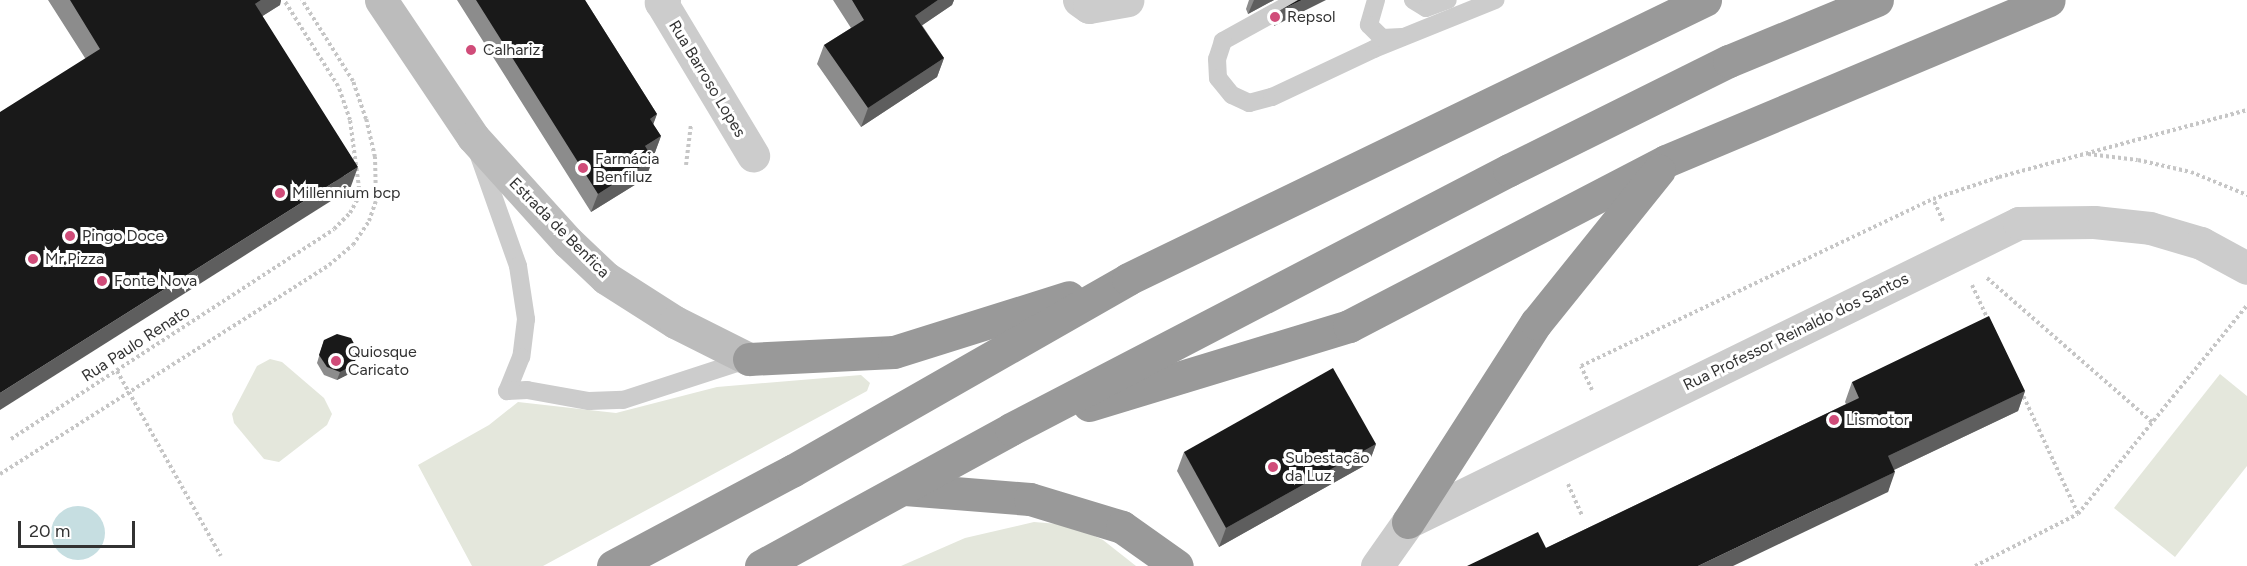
<!DOCTYPE html>
<meta charset="utf-8">
<style>
body{margin:0}
#map{position:relative;width:2247px;height:566px;overflow:hidden;background:#fff;font-family:Figtree,sans-serif}
div>[style]{position:absolute}
[style*='--x']{left:calc(var(--x)*1px);top:calc(var(--y)*1px);width:calc(var(--w)*1px);rotate:calc(var(--a)*1deg)}
.green>*{inset:0;background:#e4e7dc}
.water>*{inset:0;background:#c6dee1}
.round{border-radius:50%}
.path>*{height:4px;margin-top:-2px;transform-origin:0;background:repeating-linear-gradient(90deg,#c6c6c6 0 3px,transparent 0 6px)}
.lane>*{height:18px;margin:-9px;padding:0 9px;transform-origin:9px;border-radius:9px;background:#ccc}
.street>*{height:33px;margin:-16.5px;padding:0 16.5px;transform-origin:16.5px;border-radius:16.5px;background:#ccc}
.secondary>*{height:33px;margin:-16.5px;padding:0 16.5px;transform-origin:16.5px;border-radius:16.5px;background:#bcbcbc}
.highway>*{height:33px;margin:-16.5px;padding:0 16.5px;transform-origin:16.5px;border-radius:16.5px;background:#999}
.wall>*{inset:0;background:#8c8c8c}
.shaded-wall>*{inset:0;background:#5e5e5e}
.building>*{inset:0;background:#191919}
.dots>*{width:16px;height:16px;translate:-50% -50%;box-sizing:border-box;border:3px solid #fff;border-radius:50%}
span{translate:-50% -50%;white-space:nowrap;text-align:center;line-height:1.15;-webkit-text-stroke:6px #fff;paint-order:stroke}
.poi-label{font-size:16px;color:#323232}
.left{translate:0 -50%;text-align:left}
.street-label{font-size:16px;color:#323232}
.scale{position:absolute;left:18px;top:521px;width:117px;height:27px;box-sizing:border-box;border:3px solid #323232;border-top:0;padding-left:8px;font-size:18px;line-height:21px;white-space:nowrap;color:#323232;-webkit-text-stroke:4px #fff;paint-order:stroke}
</style>
<div id="map">
<div class="green">
<div style="clip-path:polygon(270px 359px,282px 362px,324px 398px,332px 414px,327px 425px,279px 462px,264px 459px,234px 423px,232px 414px,257px 366px)"></div>
<div style="clip-path:polygon(2220px 374px,2247px 396px,2247px 466px,2175px 557px,2114px 508px)"></div>
<div style="clip-path:polygon(861px 375px,870px 383px,867px 391px,543px 566px,472px 566px,418px 465px,489px 425px,518px 402px,616px 413px,717px 387px)"></div>
<div style="clip-path:polygon(1034px 522px,1071px 525px,1103px 540px,1136px 566px,901px 566px,965px 538px)"></div>
</div>
<div class="water">
<div class="round" style="left:51px;top:506px;width:54px;height:54px"></div>
</div>
<div class="path">
<div style="--x:2088;--y:154;--w:50;--a:6.8"></div>
<div style="--x:2138;--y:160;--w:54;--a:12.8"></div>
<div style="--x:2191;--y:172;--w:61;--a:22.3"></div>
<div style="--x:686;--y:165;--w:41;--a:-83"></div>
<div style="--x:1943;--y:221;--w:24;--a:-114"></div>
<div style="--x:1933;--y:199;--w:70;--a:-18.4"></div>
<div style="--x:1999;--y:177;--w:257;--a:-15.1"></div>
<div style="--x:1987;--y:278;--w:219;--a:41.1"></div>
<div style="--x:1972;--y:285;--w:41;--a:65.3"></div>
<div style="--x:117;--y:371;--w:212;--a:60.7"></div>
<div style="--x:1592;--y:390;--w:26;--a:-115"></div>
<div style="--x:1581;--y:366;--w:390;--a:-25.4"></div>
<div style="--x:2021;--y:391;--w:136;--a:65.1"></div>
<div style="--x:2078;--y:514;--w:269;--a:-51"></div>
<div style="--x:11;--y:439;--w:385;--a:-33"></div>
<div style="--x:334;--y:229;--w:23;--a:-45"></div>
<div style="--x:350;--y:213;--w:21;--a:-61"></div>
<div style="--x:360;--y:195;--w:76;--a:-97.6"></div>
<div style="--x:350;--y:120;--w:36;--a:-109"></div>
<div style="--x:338;--y:86;--w:102;--a:-122.1"></div>
<div style="--x:0;--y:474;--w:390;--a:-32.4"></div>
<div style="--x:329;--y:265;--w:31;--a:-40"></div>
<div style="--x:353;--y:245;--w:29;--a:-56"></div>
<div style="--x:369;--y:221;--w:21;--a:-71"></div>
<div style="--x:376;--y:201;--w:44;--a:-91.3"></div>
<div style="--x:375;--y:157;--w:39;--a:-103"></div>
<div style="--x:366;--y:119;--w:40;--a:-108.9"></div>
<div style="--x:353;--y:81;--w:96;--a:-122.2"></div>
<div style="--x:1568;--y:484;--w:35;--a:66"></div>
<div style="--x:1975;--y:566;--w:115;--a:-26.8"></div>
</div>
<div class="lane">
<div style="--x:1297;--y:0;--w:85;--a:151"></div>
<div style="--x:1223;--y:41;--w:19;--a:108"></div>
<div style="--x:1217;--y:59;--w:19;--a:87"></div>
<div style="--x:1218;--y:78;--w:22;--a:51"></div>
<div style="--x:1232;--y:95;--w:19;--a:25"></div>
<div style="--x:1249;--y:103;--w:24;--a:-15"></div>
<div style="--x:1272;--y:97;--w:113;--a:-25.2"></div>
<div style="--x:1374;--y:49;--w:131;--a:-22"></div>
<div style="--x:1376;--y:0;--w:26;--a:106"></div>
<div style="--x:1369;--y:25;--w:18;--a:45"></div>
<div style="--x:1382;--y:38;--w:20;--a:-3"></div>
<div style="--x:1413;--y:0;--w:15;--a:32"></div>
<div style="--x:1426;--y:8;--w:23;--a:-20"></div>
<div style="--x:478;--y:153;--w:120;--a:70.5"></div>
<div style="--x:518;--y:266;--w:54;--a:81.4"></div>
<div style="--x:526;--y:319;--w:38;--a:97"></div>
<div style="--x:521;--y:357;--w:37;--a:112"></div>
<div style="--x:507;--y:391;--w:20;--a:-3"></div>
<div style="--x:527;--y:390;--w:63;--a:10.1"></div>
<div style="--x:589;--y:401;--w:34;--a:-2"></div>
<div style="--x:623;--y:400;--w:133;--a:-18"></div>
</div>
<div class="street">
<div style="--x:664;--y:0;--w:4;--a:146"></div>
<div style="--x:661;--y:2;--w:179;--a:59"></div>
<div style="--x:1079;--y:0;--w:12;--a:35"></div>
<div style="--x:1089;--y:7;--w:39;--a:-10"></div>
<div style="--x:1377;--y:566;--w:54;--a:-54.8"></div>
<div style="--x:1408;--y:522;--w:680;--a:-26.08"></div>
<div style="--x:2019;--y:223;--w:75;--a:-0.8"></div>
<div style="--x:2094;--y:222;--w:56;--a:6.1"></div>
<div style="--x:2150;--y:228;--w:53;--a:16.4"></div>
<div style="--x:2201;--y:243;--w:52;--a:28.5"></div>
</div>
<div class="secondary">
<div style="--x:381;--y:0;--w:165;--a:56.1"></div>
<div style="--x:473;--y:137;--w:142;--a:47.9"></div>
<div style="--x:568;--y:242;--w:52;--a:43.5"></div>
<div style="--x:606;--y:278;--w:82;--a:32.5"></div>
<div style="--x:675;--y:322;--w:83;--a:26.6"></div>
</div>
<div class="highway">
<div style="--x:749;--y:359;--w:145;--a:-2.8"></div>
<div style="--x:894;--y:352;--w:183;--a:-17.4"></div>
<div style="--x:1089;--y:405;--w:272;--a:-16.9"></div>
<div style="--x:1349;--y:326;--w:357;--a:-27.5"></div>
<div style="--x:1666;--y:161;--w:415;--a:-22.8"></div>
<div style="--x:905;--y:489;--w:125;--a:4.6"></div>
<div style="--x:1030;--y:499;--w:96;--a:16.9"></div>
<div style="--x:1122;--y:527;--w:67;--a:35.3"></div>
<div style="--x:1408;--y:522;--w:237;--a:-57.3"></div>
<div style="--x:1536;--y:323;--w:196;--a:-51.2"></div>
<div style="--x:613;--y:566;--w:203;--a:-28"></div>
<div style="--x:792;--y:471;--w:387;--a:-29.7"></div>
<div style="--x:1128;--y:279;--w:641;--a:-25.81"></div>
<div style="--x:761;--y:566;--w:285;--a:-28.7"></div>
<div style="--x:1011;--y:429;--w:561;--a:-27.48"></div>
<div style="--x:1509;--y:170;--w:246;--a:-26.4"></div>
<div style="--x:1729;--y:61;--w:160;--a:-22.4"></div>
</div>
<div class="wall">
<div style="clip-path:polygon(48px 0,281px 0,280px 5px,262px 16px,350px 189px,85px 58px)"></div>
<div style="clip-path:polygon(457px 0,585px 0,657px 114px,653px 124px,661px 136px,654px 155px,651px 157px,646px 178px,591px 212px)"></div>
<div style="clip-path:polygon(833px 0,954px 0,952px 5px,922px 25px,944px 58px,937px 77px,861px 127px,817px 64px,824px 45px,851px 28px)"></div>
<div style="clip-path:polygon(1249px 0,1274px 0,1248px 14px,1246px 9px)"></div>
<div style="clip-path:polygon(324px 340px,354px 365px,351px 373px,337px 380px,324px 375px,317px 363px)"></div>
<div style="clip-path:polygon(1852px 382px,2025px 391px,2018px 411px,1894px 470px,1888px 492px,1467px 566px,1546px 548px,1846px 404px,1845px 402px)"></div>
<div style="clip-path:polygon(1376px 444px,1369px 463px,1219px 547px,1177px 471px,1184px 452px)"></div>
</div>
<div class="shaded-wall">
<div style="clip-path:polygon(261px 0,281px 0,280px 5px,247px 26px,255px 4px)"></div>
<div style="clip-path:polygon(938px 0,954px 0,952px 5px,908px 35px,915px 16px)"></div>
<div style="clip-path:polygon(1254px 0,1274px 0,1248px 14px)"></div>
<div style="clip-path:polygon(1302px 0,1326px 0,1274px 26px,1279px 11px)"></div>
<div style="clip-path:polygon(944px 58px,937px 77px,861px 127px,868px 108px)"></div>
<div style="clip-path:polygon(657px 114px,650px 133px,650px 119px)"></div>
<div style="clip-path:polygon(661px 136px,654px 155px,638px 165px,645px 146px)"></div>
<div style="clip-path:polygon(653px 159px,646px 178px,591px 212px,598px 194px)"></div>
<div style="clip-path:polygon(358px 167px,350px 189px,0 410px,0 393px)"></div>
<div style="clip-path:polygon(354px 365px,351px 373px,337px 380px,340px 372px)"></div>
<div style="clip-path:polygon(2025px 391px,2018px 411px,1881px 476px,1888px 456px)"></div>
<div style="clip-path:polygon(1376px 444px,1369px 463px,1219px 547px,1226px 528px)"></div>
<div style="clip-path:polygon(1895px 472px,1888px 492px,1733px 566px,1698px 566px)"></div>
</div>
<div class="building">
<div style="clip-path:polygon(70px 0,261px 0,255px 4px,358px 167px,0 393px,0 112px,100px 49px)"></div>
<div style="clip-path:polygon(476px 0,585px 0,657px 114px,650px 119px,661px 136px,645px 146px,653px 159px,598px 194px)"></div>
<div style="clip-path:polygon(852px 0,938px 0,915px 16px,944px 58px,868px 108px,824px 45px,864px 20px)"></div>
<div style="clip-path:polygon(1298px 0,1302px 0,1279px 11px)"></div>
<div style="clip-path:polygon(1989px 316px,2025px 391px,1888px 456px,1895px 472px,1698px 566px,1467px 566px,1538px 532px,1546px 548px,1859px 398px,1852px 382px)"></div>
<div style="clip-path:polygon(337px 334px,351px 338px,358px 351px,354px 365px,340px 372px,327px 367px,319px 355px,324px 340px)"></div>
<div style="clip-path:polygon(1333px 368px,1376px 444px,1226px 528px,1184px 452px)"></div>
</div>
<div class="dots">
<div style="left:1275px;top:17px;background:#d04c79"></div>
<div style="left:471px;top:50px;background:#d04c79"></div>
<div style="left:583px;top:168px;background:#d04c79"></div>
<div style="left:280px;top:193px;background:#d04c79"></div>
<div style="left:70px;top:236px;background:#d04c79"></div>
<div style="left:33px;top:259px;background:#d04c79"></div>
<div style="left:102px;top:281px;background:#d04c79"></div>
<div style="left:336px;top:361px;background:#d04c79"></div>
<div style="left:1834px;top:420px;background:#d04c79"></div>
<div style="left:1273px;top:467px;background:#d04c79"></div>
</div>
<div class="poi-label">
<span class="left" style="left:1287px;top:17px">Repsol</span>
<span class="left" style="left:483px;top:50px">Calhariz</span>
<span class="left" style="left:595px;top:168px">Farmácia<br>Benfiluz</span>
<span class="left" style="left:292px;top:193px">Millennium bcp</span>
<span class="left" style="left:82px;top:236px">Pingo Doce</span>
<span class="left" style="left:45px;top:259px">Mr.Pizza</span>
<span class="left" style="left:114px;top:281px">Fonte Nova</span>
<span class="left" style="left:348px;top:361px">Quiosque<br>Caricato</span>
<span class="left" style="left:1846px;top:420px">Lismotor</span>
<span class="left" style="left:1285px;top:467px">Subestação<br>da Luz</span>
</div>
<div class="street-label">
<span style="left:707px;top:79px;rotate:59deg">Rua Barroso Lopes</span>
<span style="left:559px;top:228px;rotate:45deg">Estrada de Benfica</span>
<span style="left:1796px;top:332px;rotate:-26deg">Rua Professor Reinaldo dos Santos</span>
<span style="left:136px;top:344px;rotate:-33deg">Rua Paulo Renato</span>
</div>
<div class="scale">20 m</div>
</div>
